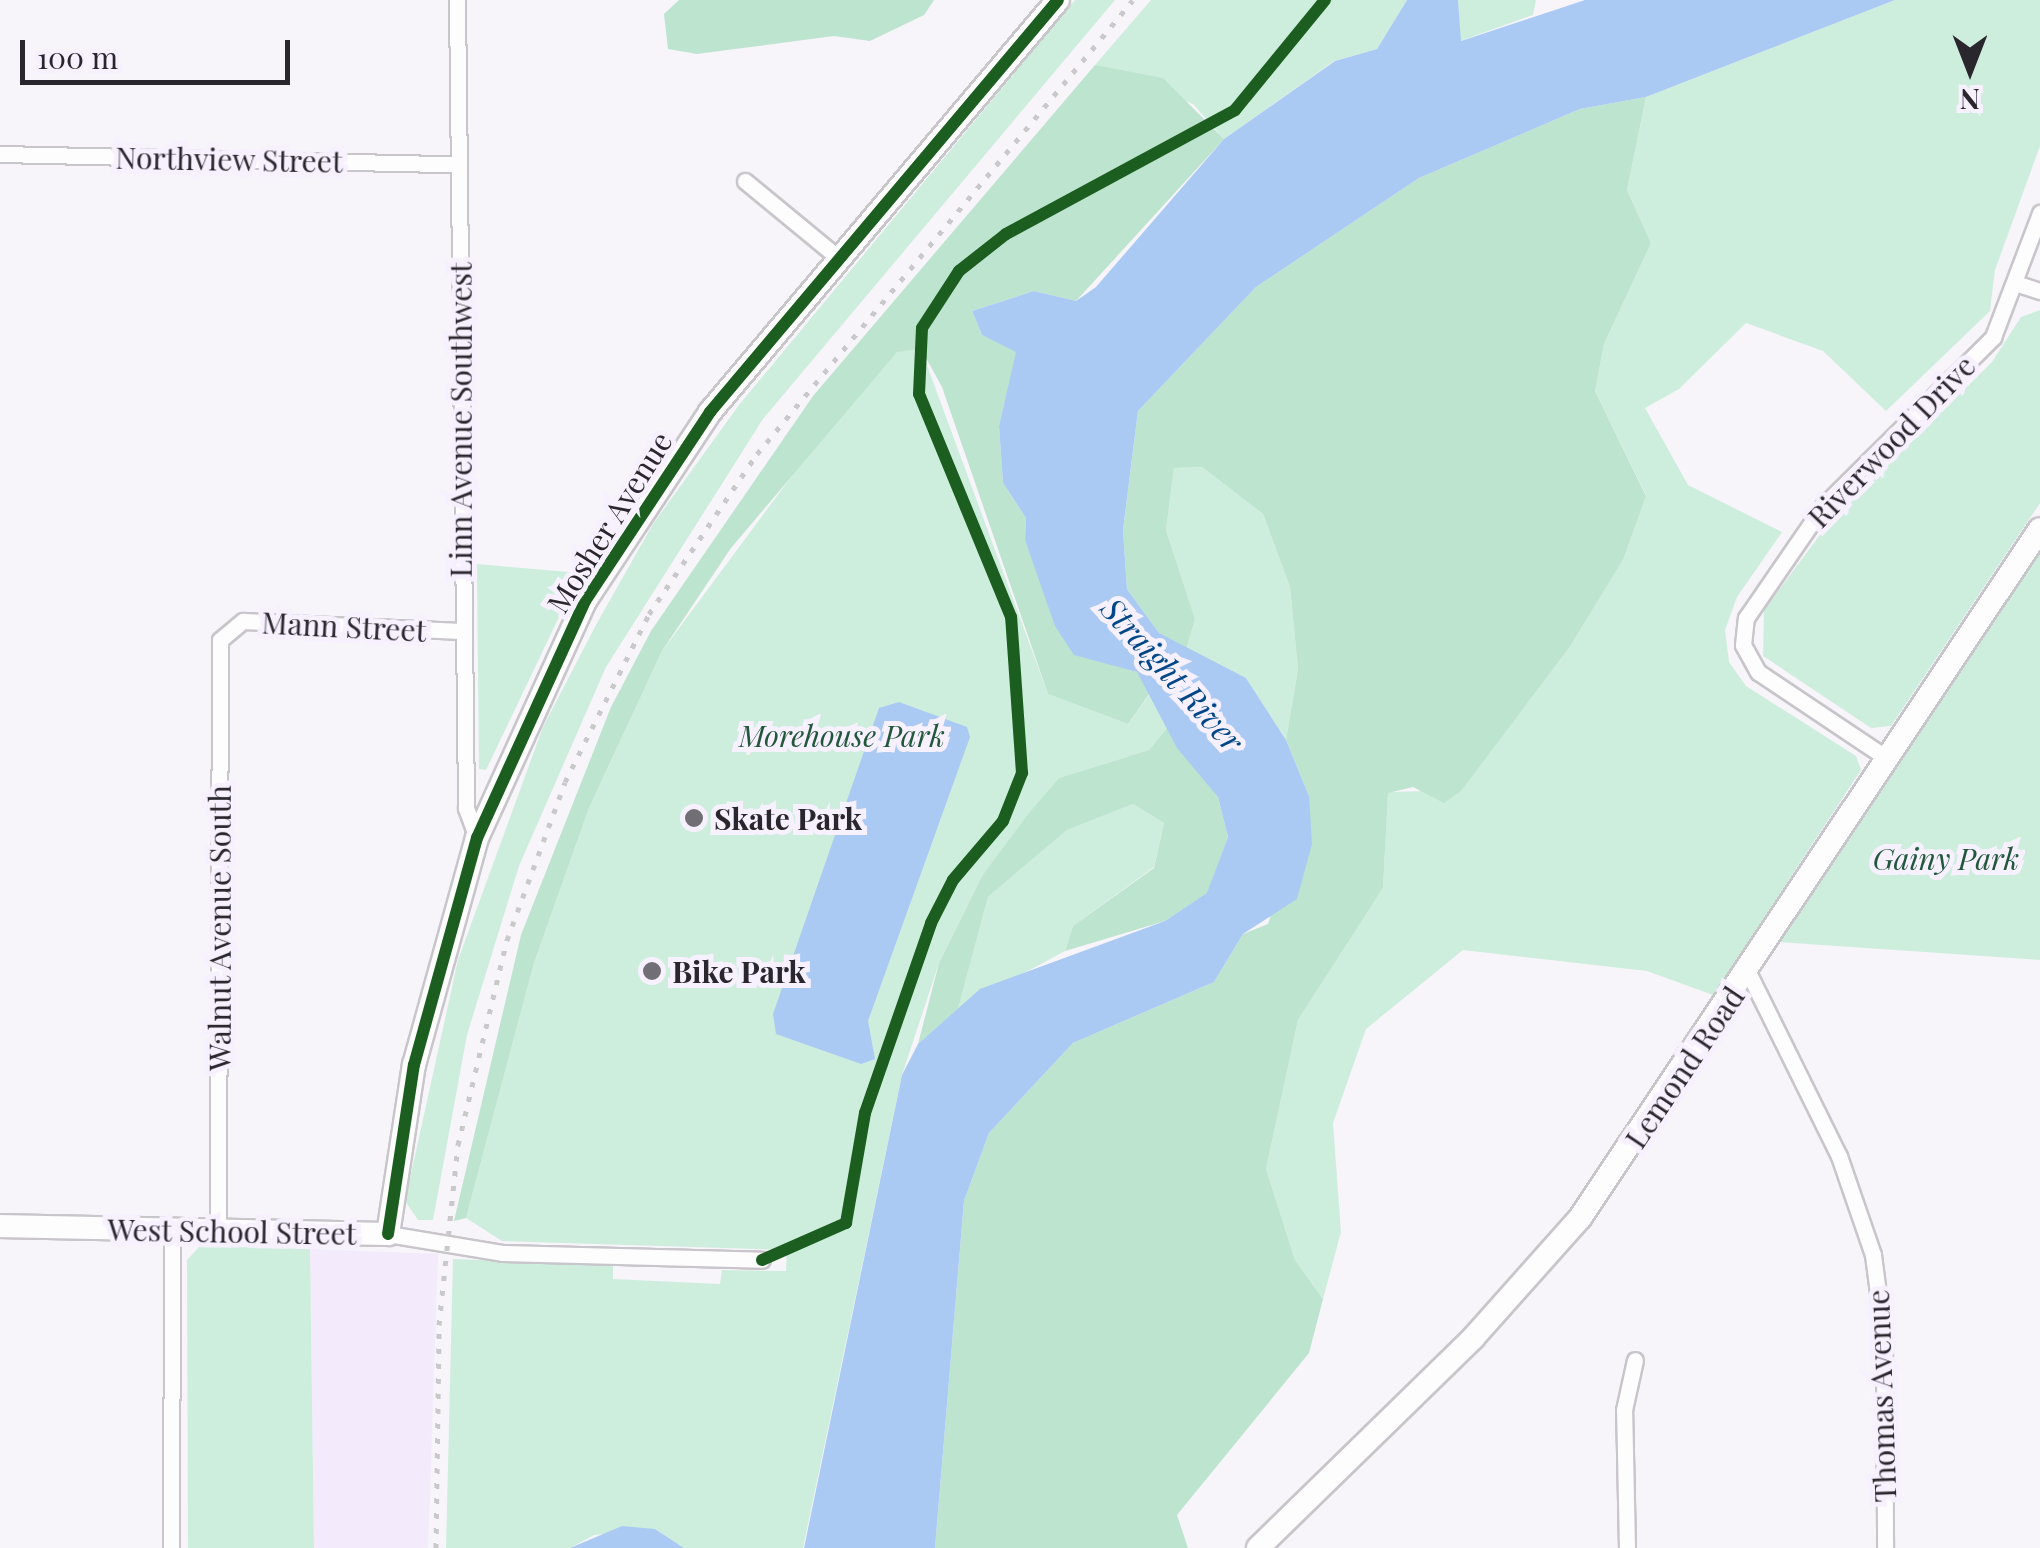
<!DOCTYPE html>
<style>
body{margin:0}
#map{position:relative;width:2040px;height:1548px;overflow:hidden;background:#f7f4fa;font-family:"Playfair Display",serif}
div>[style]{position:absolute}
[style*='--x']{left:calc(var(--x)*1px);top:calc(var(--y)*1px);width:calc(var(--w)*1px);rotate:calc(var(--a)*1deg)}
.built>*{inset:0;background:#f3eafb}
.green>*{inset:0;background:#ceeedd}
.forest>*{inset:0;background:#bde4cf}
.water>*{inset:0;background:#abcaf3}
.roads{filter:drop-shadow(2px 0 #c8c5cb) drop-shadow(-2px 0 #c8c5cb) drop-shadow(0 2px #c8c5cb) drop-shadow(0 -2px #c8c5cb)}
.street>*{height:15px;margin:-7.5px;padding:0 7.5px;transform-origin:7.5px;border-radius:7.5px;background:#fefdfe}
.secondary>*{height:22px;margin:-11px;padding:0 11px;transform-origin:11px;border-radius:11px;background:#fefdfe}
.rail>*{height:5px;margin-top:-2.5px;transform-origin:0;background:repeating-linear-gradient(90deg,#c9c8ca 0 5px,transparent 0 15px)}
.cycleway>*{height:12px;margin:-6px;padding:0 6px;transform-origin:6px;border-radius:6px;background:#1b5e20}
.dots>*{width:28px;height:28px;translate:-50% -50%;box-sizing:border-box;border:5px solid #f7f0fe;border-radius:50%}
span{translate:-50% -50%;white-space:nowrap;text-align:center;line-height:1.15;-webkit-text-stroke:10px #f7f0fe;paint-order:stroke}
.street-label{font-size:30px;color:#29262d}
.park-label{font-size:30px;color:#21573b;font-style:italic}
.poi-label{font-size:30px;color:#29262d;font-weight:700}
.left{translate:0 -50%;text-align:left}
.water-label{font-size:32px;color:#004788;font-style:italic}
.north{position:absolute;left:1920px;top:20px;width:100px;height:100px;-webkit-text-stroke:8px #f7f0fe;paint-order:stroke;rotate:180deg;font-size:28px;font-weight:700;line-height:40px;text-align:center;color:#29262d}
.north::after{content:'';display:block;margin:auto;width:35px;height:45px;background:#29262d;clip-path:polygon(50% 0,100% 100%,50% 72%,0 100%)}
.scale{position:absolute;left:20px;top:40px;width:270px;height:45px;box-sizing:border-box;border:5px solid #29262d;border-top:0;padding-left:12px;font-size:30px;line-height:35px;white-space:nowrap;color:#29262d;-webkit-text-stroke:8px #f7f0fe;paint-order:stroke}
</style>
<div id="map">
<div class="built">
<div style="clip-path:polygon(310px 1249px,438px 1254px,428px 1548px,314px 1548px)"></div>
</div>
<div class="green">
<div style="clip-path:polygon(1075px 0,1115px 0,763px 419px,606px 667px,519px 866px,467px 1035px,433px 1220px,418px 1220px,405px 1201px,458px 960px,543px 727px,597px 623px,653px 524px,739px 405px)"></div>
<div style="clip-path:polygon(1151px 0,1407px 0,1377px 49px,1334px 61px,1224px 139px,1193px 104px,1095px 65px)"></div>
<div style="clip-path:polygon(1458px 0,1536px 0,1533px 15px,1460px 41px)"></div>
<div style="clip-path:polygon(1895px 0,2040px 0,2040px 146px,1995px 270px,1990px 311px,1886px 411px,1823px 351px,1746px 323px,1679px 389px,1645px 408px,1688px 485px,1782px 532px,1737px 597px,1725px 630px,1729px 662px,1746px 686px,1856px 756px,1861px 770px,1713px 995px,1647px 971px,1463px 950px,1366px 1029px,1333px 1123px,1341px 1232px,1323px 1299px,1295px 1260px,1266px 1169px,1298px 1020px,1383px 888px,1388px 792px,1461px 790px,1569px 648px,1623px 560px,1646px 495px,1595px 391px,1604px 344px,1651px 243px,1627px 190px,1646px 97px)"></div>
<div style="clip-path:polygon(2040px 310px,2040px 503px,1891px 726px,1871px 728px,1763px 656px,1764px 610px,1825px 528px,1992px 362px,2021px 317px)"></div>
<div style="clip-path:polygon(921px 349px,1048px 694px,1128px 724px,1150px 694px,1167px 728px,1149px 750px,1059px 778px,982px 876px,939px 963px,902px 1075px,803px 1548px,684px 1548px,655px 1529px,594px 1535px,570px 1548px,446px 1548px,453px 1259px,613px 1265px,613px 1279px,720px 1284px,722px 1270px,786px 1271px,787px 1250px,502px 1241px,466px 1218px,534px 963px,589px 808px,662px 651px,817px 442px,897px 351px)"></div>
<div style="clip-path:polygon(1202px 467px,1263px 514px,1290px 587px,1298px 669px,1286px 740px,1246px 678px,1186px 650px,1195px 619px,1166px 530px,1174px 468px)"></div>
<div style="clip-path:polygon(2040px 547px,2040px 960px,1778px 942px)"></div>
<div style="clip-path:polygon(477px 564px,580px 573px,486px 770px,479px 769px)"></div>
<div style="clip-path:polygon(1133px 804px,1164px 823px,1154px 867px,1073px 926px,1065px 951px,958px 1009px,988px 897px,1067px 830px)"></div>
<div style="clip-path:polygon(200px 1246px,310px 1249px,314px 1548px,188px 1548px,187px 1260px)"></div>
</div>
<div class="forest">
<div style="clip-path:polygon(679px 0,934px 0,924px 15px,870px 41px,834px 36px,697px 54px,668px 49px,664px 14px)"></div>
<div style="clip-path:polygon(1095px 65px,1163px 78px,1224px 139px,1076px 301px,1034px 291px,972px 311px,982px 335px,1017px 351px,999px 426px,1003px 483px,1026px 518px,1025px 540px,1074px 654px,1137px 672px,1150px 693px,1128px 724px,1048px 694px,942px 387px,921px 349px,897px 352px,731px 548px,662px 651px,589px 808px,534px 963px,466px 1218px,454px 1221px,521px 935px,611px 707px,651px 631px,813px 396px)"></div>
<div style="clip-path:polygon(1646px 97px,1627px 190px,1651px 243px,1604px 344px,1595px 391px,1646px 496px,1623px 560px,1569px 648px,1461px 791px,1444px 803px,1413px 787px,1388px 793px,1383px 888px,1298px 1020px,1266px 1169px,1295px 1260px,1323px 1299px,1309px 1353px,1177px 1515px,1188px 1548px,935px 1548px,964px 1201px,989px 1133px,1073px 1043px,1214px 982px,1243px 934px,1268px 924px,1309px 796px,1286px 740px,1298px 669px,1290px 587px,1263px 514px,1202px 467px,1174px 468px,1166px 530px,1195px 619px,1186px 650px,1159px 633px,1127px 589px,1123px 530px,1138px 411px,1256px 287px,1419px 178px,1580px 109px)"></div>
<div style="clip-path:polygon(1167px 728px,1218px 797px,1228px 837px,1208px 893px,1165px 921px,1065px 951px,1073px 926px,1154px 868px,1164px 823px,1133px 804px,1067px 830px,988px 897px,958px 1009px,918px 1044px,939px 963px,982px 876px,1029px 813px,1059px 778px,1149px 750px)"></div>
</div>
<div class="water">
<div style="clip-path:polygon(1407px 0,1458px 0,1461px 41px,1585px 0,1895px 0,1646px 97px,1580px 109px,1419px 178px,1256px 287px,1138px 411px,1123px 530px,1127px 589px,1159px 633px,1246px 678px,1286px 740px,1309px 796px,1312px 844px,1297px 899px,1243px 934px,1214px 982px,1073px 1043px,989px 1133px,964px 1201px,935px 1548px,804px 1548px,902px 1075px,918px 1044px,980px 989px,1165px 921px,1207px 893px,1228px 837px,1218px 797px,1177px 748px,1137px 672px,1074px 655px,1055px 626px,1025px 540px,1026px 518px,1003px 483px,999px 426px,1016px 352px,982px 335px,972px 311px,1034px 291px,1076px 301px,1096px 287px,1224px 139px,1335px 61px,1377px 49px)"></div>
<div style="clip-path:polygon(899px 702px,967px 727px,970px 737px,868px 1021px,875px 1059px,861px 1064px,776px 1034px,773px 1014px,879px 708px)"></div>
<div style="clip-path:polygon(622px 1526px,655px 1529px,684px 1548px,570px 1548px)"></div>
</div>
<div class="roads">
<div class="street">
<div style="--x:457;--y:0;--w:808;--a:89.36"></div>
<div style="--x:466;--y:808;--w:32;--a:70"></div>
<div style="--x:0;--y:154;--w:458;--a:1.3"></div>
<div style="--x:745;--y:181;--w:118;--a:39.5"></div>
<div style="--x:2015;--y:283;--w:26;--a:18"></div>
<div style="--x:1888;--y:759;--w:156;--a:-146.2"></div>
<div style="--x:1758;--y:672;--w:31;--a:-119"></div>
<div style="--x:1743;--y:645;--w:27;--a:-84"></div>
<div style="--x:1746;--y:618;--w:136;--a:-55.5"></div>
<div style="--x:1823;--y:506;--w:240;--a:-44.8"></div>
<div style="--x:1993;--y:337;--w:133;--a:-69.2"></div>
<div style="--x:1748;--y:972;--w:205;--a:63.7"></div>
<div style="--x:1839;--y:1156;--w:105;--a:71"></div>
<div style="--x:1873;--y:1255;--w:85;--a:82.5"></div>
<div style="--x:1884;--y:1339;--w:209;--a:89.7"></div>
<div style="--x:218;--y:1231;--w:591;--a:-89.81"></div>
<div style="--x:220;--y:640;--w:30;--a:-40"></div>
<div style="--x:243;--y:621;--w:218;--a:2.6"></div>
<div style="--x:388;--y:1234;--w:117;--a:9.4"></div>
<div style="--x:503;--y:1253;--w:259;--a:1.5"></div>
<div style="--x:171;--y:1548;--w:318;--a:-89.8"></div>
<div style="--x:1627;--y:1548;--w:138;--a:-91.2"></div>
<div style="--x:1624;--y:1410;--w:51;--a:-77.6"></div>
</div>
<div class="secondary">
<div style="--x:0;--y:1226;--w:388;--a:1.2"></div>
<div style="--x:388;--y:1234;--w:171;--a:-81.3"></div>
<div style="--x:414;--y:1065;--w:236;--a:-74.5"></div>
<div style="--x:477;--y:838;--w:260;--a:-65.5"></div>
<div style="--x:585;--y:601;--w:227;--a:-56.5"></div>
<div style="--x:710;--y:412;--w:539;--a:-49.81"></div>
<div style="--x:1258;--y:1548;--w:301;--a:-44.3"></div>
<div style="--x:1473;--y:1338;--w:161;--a:-48.3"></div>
<div style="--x:1580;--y:1218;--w:828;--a:-56.27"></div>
</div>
</div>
<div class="rail">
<div style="--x:436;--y:1548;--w:223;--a:-89.2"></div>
<div style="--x:439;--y:1325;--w:181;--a:-84"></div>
<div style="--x:458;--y:1145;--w:211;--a:-76.6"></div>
<div style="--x:507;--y:940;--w:168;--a:-69.8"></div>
<div style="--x:565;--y:782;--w:188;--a:-63.4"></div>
<div style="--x:649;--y:614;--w:193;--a:-56"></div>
<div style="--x:757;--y:454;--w:589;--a:-50.37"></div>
</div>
<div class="cycleway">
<div style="--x:388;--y:1234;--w:171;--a:-81.3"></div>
<div style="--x:414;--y:1065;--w:236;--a:-74.5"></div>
<div style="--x:477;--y:838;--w:260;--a:-65.5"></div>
<div style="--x:585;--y:601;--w:227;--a:-56.5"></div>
<div style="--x:710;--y:412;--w:539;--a:-49.81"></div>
<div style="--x:762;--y:1260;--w:92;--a:-23.8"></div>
<div style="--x:846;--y:1223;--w:112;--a:-80.2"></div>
<div style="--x:865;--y:1113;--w:201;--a:-70.8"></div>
<div style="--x:931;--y:923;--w:48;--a:-62.9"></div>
<div style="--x:953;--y:880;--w:77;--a:-49.7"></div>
<div style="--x:1003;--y:821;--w:52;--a:-68.4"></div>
<div style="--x:1022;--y:773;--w:156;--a:-94"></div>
<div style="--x:1011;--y:617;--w:241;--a:-112.4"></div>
<div style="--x:919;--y:394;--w:66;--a:-87.4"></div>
<div style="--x:922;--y:328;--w:68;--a:-57"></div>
<div style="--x:959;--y:271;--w:60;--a:-38.2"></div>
<div style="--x:1006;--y:234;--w:260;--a:-28.4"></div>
<div style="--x:1235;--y:110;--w:142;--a:-50.7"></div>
</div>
<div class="dots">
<div style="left:694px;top:818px;background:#716e75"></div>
<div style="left:652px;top:971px;background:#716e75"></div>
</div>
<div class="street-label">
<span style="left:229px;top:159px;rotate:1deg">Northview Street</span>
<span style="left:460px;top:420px;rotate:-90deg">Linn Avenue Southwest</span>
<span style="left:1891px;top:441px;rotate:-46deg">Riverwood Drive</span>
<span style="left:609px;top:522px;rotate:-58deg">Mosher Avenue</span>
<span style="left:344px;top:626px;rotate:3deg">Mann Street</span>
<span style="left:219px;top:928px;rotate:-90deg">Walnut Avenue South</span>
<span style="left:1684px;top:1067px;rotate:-56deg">Lemond Road</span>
<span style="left:232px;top:1231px;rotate:1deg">West School Street</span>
<span style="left:1881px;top:1396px;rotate:-92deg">Thomas Avenue</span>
</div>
<div class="park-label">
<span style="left:842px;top:735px">Morehouse Park</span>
<span style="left:1946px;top:858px">Gainy Park</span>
</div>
<div class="poi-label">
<span class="left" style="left:714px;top:818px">Skate Park</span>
<span class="left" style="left:672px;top:971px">Bike Park</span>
</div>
<div class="water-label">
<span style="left:1173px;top:674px;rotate:48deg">Straight River</span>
</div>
<div class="north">N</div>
<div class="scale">100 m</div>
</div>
